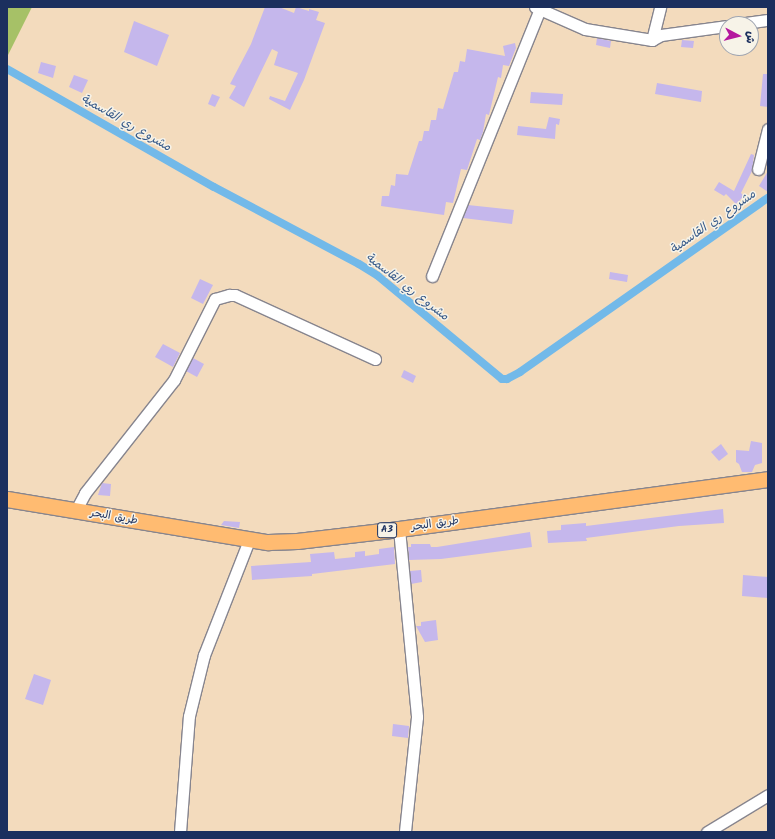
<!DOCTYPE html>
<meta charset="utf-8">
<style>
body{margin:0}
#map{position:relative;width:775px;height:839px;overflow:hidden;background:#f3dbbd;font-family:Kalam,"Playpen Sans Arabic",sans-serif}
div>[style]{position:absolute}
[style*='--x']{left:calc(var(--x)*1px);top:calc(var(--y)*1px);width:calc(var(--w)*1px);rotate:calc(var(--a)*1deg)}
.green>*{inset:0;background:#a6c167}
.canal>*{height:8px;margin:-4px;padding:0 4px;transform-origin:4px;border-radius:4px;background:#72b9e9}
.building>*{inset:0;background:#c5b7ec}
.roads{filter:drop-shadow(1px 0 #87858e) drop-shadow(-1px 0 #87858e) drop-shadow(0 1px #87858e) drop-shadow(0 -1px #87858e)}
.minor>*{height:11px;margin:-5.5px;padding:0 5.5px;transform-origin:5.5px;border-radius:5.5px;background:#fff}
.highway>*{height:15px;margin:-7.5px;padding:0 7.5px;transform-origin:7.5px;border-radius:7.5px;background:#ffbb71}
span{translate:-50% -50%;white-space:nowrap;text-align:center;line-height:1.15;-webkit-text-stroke:3px #f7f3e8;paint-order:stroke}
.shield-label span{padding:1px 3px;background:#f7f3e8;border:1px solid;border-radius:3px;-webkit-text-stroke-width:0}
.shield-label{font-size:10px;color:#1b2f5e;font-weight:700}
.street-label{font-size:11px;color:#1b2f5e}
.water-label{font-size:12px;color:#355888;font-style:italic}
.frame{position:absolute;inset:0;border:8px solid #1b2f5e;pointer-events:none}
.north{position:absolute;left:719px;top:16px;width:40px;height:40px;box-sizing:border-box;background:#f7f3e8;border:1px solid #9fa5b1;border-radius:50%;rotate:97deg;font-size:11px;font-weight:700;line-height:16px;text-align:center;color:#1b2f5e}
.north::after{content:'';display:block;margin:auto;width:14px;height:18px;background:#b5179e;clip-path:polygon(50% 0,100% 100%,50% 72%,0 100%)}
</style>
<div id="map">
<div class="green">
<div style="clip-path:polygon(7px 7px,32px 7px,7px 57px)"></div>
</div>
<div class="canal">
<div style="--x:7;--y:69;--w:238;--a:29.7"></div>
<div style="--x:214;--y:187;--w:164;--a:28"></div>
<div style="--x:359;--y:264;--w:22;--a:32"></div>
<div style="--x:378;--y:276;--w:161;--a:39.7"></div>
<div style="--x:502;--y:379;--w:5;--a:0"></div>
<div style="--x:507;--y:379;--w:15;--a:-28"></div>
<div style="--x:520;--y:372;--w:303;--a:-35.1"></div>
</div>
<div class="building">
<div style="clip-path:polygon(265px 7px,279px 7px,294px 13px,296px 7px,309px 11px,309px 9px,319px 12px,316px 20px,325px 23px,304px 80px,290px 110px,269px 99px,270px 96px,285px 101px,298px 73px,274px 65px,278px 52px,272px 49px,244px 107px,229px 98px,236px 86px,230px 84px,251px 44px)"></div>
<div style="clip-path:polygon(134px 21px,169px 35px,157px 66px,124px 52px)"></div>
<div style="clip-path:polygon(597px 38px,611px 41px,610px 48px,596px 45px)"></div>
<div style="clip-path:polygon(682px 40px,694px 41px,693px 48px,681px 47px)"></div>
<div style="clip-path:polygon(515px 43px,516px 48px,509px 66px,503px 65px,501px 78px,498px 77px,489px 115px,486px 114px,483px 132px,480px 140px,477px 139px,467px 170px,461px 169px,453px 203px,446px 202px,444px 215px,381px 206px,382px 196px,389px 196px,391px 185px,395px 186px,396px 174px,408px 175px,419px 141px,422px 141px,424px 131px,429px 131px,431px 120px,436px 120px,438px 108px,443px 109px,454px 72px,458px 72px,460px 61px,465px 62px,467px 49px,505px 56px,503px 46px)"></div>
<div style="clip-path:polygon(41px 62px,56px 66px,53px 78px,38px 73px)"></div>
<div style="clip-path:polygon(763px 74px,768px 74px,768px 107px,760px 106px)"></div>
<div style="clip-path:polygon(74px 75px,88px 80px,82px 93px,69px 87px)"></div>
<div style="clip-path:polygon(657px 83px,702px 91px,701px 102px,655px 94px)"></div>
<div style="clip-path:polygon(531px 92px,563px 94px,562px 105px,530px 103px)"></div>
<div style="clip-path:polygon(212px 94px,220px 97px,215px 107px,208px 104px)"></div>
<div style="clip-path:polygon(549px 117px,560px 119px,559px 125px,556px 124px,555px 139px,517px 135px,518px 126px,546px 129px)"></div>
<div style="clip-path:polygon(751px 154px,754px 155px,752px 171px,741px 193px,744px 196px,736px 204px,726px 194px,724px 196px,714px 190px,719px 182px,734px 191px)"></div>
<div style="clip-path:polygon(768px 171px,768px 192px,759px 186px)"></div>
<div style="clip-path:polygon(468px 205px,514px 210px,512px 224px,463px 218px)"></div>
<div style="clip-path:polygon(610px 272px,628px 275px,627px 282px,609px 279px)"></div>
<div style="clip-path:polygon(200px 279px,213px 285px,203px 304px,191px 298px)"></div>
<div style="clip-path:polygon(163px 344px,180px 353px,173px 367px,155px 357px)"></div>
<div style="clip-path:polygon(193px 358px,204px 364px,197px 377px,186px 371px)"></div>
<div style="clip-path:polygon(404px 370px,416px 376px,413px 383px,401px 377px)"></div>
<div style="clip-path:polygon(751px 441px,762px 443px,762px 463px,755px 465px,752px 472px,742px 472px,739px 464px,736px 462px,736px 450px,749px 451px)"></div>
<div style="clip-path:polygon(721px 444px,728px 454px,719px 461px,711px 452px)"></div>
<div style="clip-path:polygon(102px 483px,111px 484px,110px 496px,98px 495px)"></div>
<div style="clip-path:polygon(723px 509px,724px 523px,679px 526px,586px 538px,587px 541px,548px 543px,547px 531px,561px 530px,561px 525px,586px 523px,586px 526px)"></div>
<div style="clip-path:polygon(224px 521px,240px 522px,239px 528px,221px 525px)"></div>
<div style="clip-path:polygon(530px 532px,532px 547px,441px 559px,409px 560px,408px 547px,411px 547px,411px 544px,430px 544px,431px 547px,437px 547px)"></div>
<div style="clip-path:polygon(394px 547px,395px 564px,312px 574px,312px 576px,252px 580px,251px 566px,311px 562px,310px 554px,334px 552px,335px 559px,355px 557px,355px 552px,365px 551px,365px 556px,379px 554px,379px 549px)"></div>
<div style="clip-path:polygon(421px 570px,422px 582px,411px 584px,410px 571px)"></div>
<div style="clip-path:polygon(743px 575px,768px 577px,768px 598px,742px 596px)"></div>
<div style="clip-path:polygon(436px 620px,438px 640px,425px 642px,416px 626px,421px 626px,421px 622px)"></div>
<div style="clip-path:polygon(34px 674px,51px 680px,43px 705px,25px 699px)"></div>
<div style="clip-path:polygon(393px 724px,409px 726px,408px 738px,392px 736px)"></div>
</div>
<div class="roads">
<div class="minor">
<div style="--x:535;--y:7;--w:55;--a:23.7"></div>
<div style="--x:585;--y:29;--w:68;--a:9.3"></div>
<div style="--x:652;--y:40;--w:10;--a:-29"></div>
<div style="--x:661;--y:35;--w:67;--a:-7.8"></div>
<div style="--x:738;--y:24;--w:30;--a:-8"></div>
<div style="--x:652;--y:40;--w:34;--a:-76"></div>
<div style="--x:758;--y:169;--w:41;--a:-76"></div>
<div style="--x:432;--y:276;--w:288;--a:-68"></div>
<div style="--x:76;--y:510;--w:19;--a:-62"></div>
<div style="--x:85;--y:493;--w:144;--a:-51.8"></div>
<div style="--x:174;--y:380;--w:91;--a:-63.2"></div>
<div style="--x:215;--y:299;--w:15;--a:-16"></div>
<div style="--x:229;--y:295;--w:6;--a:0"></div>
<div style="--x:235;--y:295;--w:154;--a:24.6"></div>
<div style="--x:399;--y:529;--w:189;--a:84.5"></div>
<div style="--x:417;--y:717;--w:116;--a:96"></div>
<div style="--x:180;--y:832;--w:116;--a:-85.6"></div>
<div style="--x:189;--y:716;--w:63;--a:-76.2"></div>
<div style="--x:204;--y:655;--w:123;--a:-68.6"></div>
<div style="--x:707;--y:832;--w:71;--a:-31.2"></div>
</div>
<div class="highway">
<div style="--x:7;--y:499;--w:265;--a:9.4"></div>
<div style="--x:268;--y:542;--w:29;--a:-2"></div>
<div style="--x:297;--y:541;--w:103;--a:-6.7"></div>
<div style="--x:399;--y:529;--w:372;--a:-7.7"></div>
</div>
</div>
<div class="shield-label">
<span style="left:387px;top:530px">A3</span>
</div>
<div class="street-label">
<span style="left:114px;top:517px;rotate:10deg">طريق البحر</span>
<span style="left:435px;top:524px;rotate:-8deg">طريق البحر</span>
</div>
<div class="water-label">
<span style="left:126px;top:123px;rotate:30deg">مشروع ري القاسمية</span>
<span style="left:713px;top:222px;rotate:-35deg">مشروع ري القاسمية</span>
<span style="left:407px;top:287px;rotate:38deg">مشروع ري القاسمية</span>
</div>
<div class="frame"></div>
<div class="north">ش</div>
</div>
